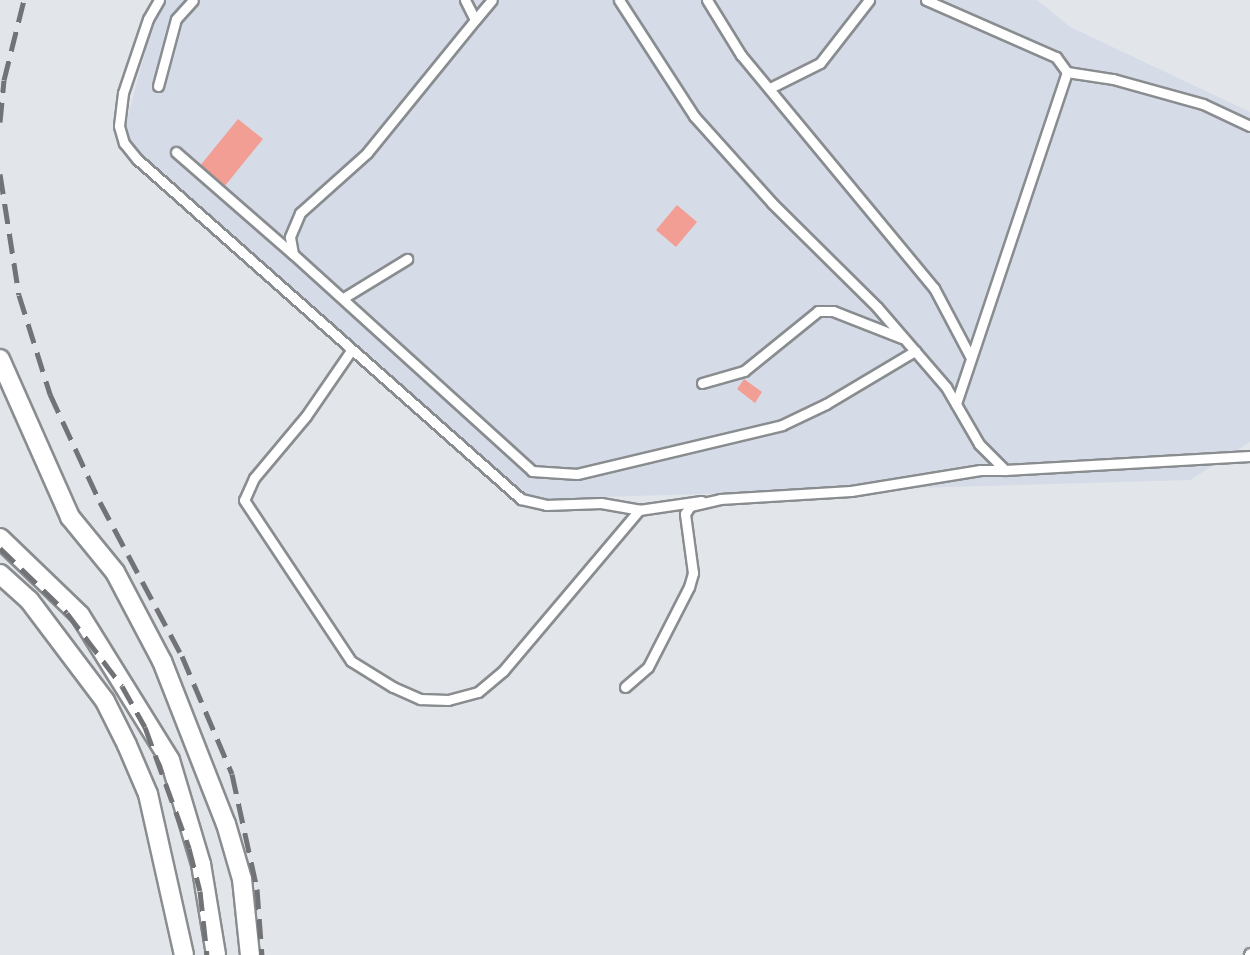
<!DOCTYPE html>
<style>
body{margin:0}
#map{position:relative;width:1250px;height:955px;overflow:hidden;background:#e2e5e9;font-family:Manrope,sans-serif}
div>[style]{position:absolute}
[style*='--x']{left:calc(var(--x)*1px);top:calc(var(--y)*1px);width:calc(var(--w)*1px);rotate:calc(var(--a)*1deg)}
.built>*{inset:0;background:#d5dce7}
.building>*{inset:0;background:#f39e94}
.roads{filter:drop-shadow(2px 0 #8a8d90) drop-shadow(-2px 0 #8a8d90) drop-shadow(0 2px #8a8d90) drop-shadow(0 -2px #8a8d90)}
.service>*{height:9px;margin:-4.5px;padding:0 4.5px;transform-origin:4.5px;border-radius:4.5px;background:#fff}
.minor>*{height:18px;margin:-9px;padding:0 9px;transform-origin:9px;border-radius:9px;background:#fff}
.rail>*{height:5px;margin-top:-2.5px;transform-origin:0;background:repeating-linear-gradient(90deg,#717376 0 20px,transparent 0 30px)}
span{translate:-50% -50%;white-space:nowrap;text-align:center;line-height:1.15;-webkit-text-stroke:9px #eff2f6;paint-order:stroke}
</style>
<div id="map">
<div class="built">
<div style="clip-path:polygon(159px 0,1037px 0,1070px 27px,1250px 112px,1250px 442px,1190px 480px,529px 499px,121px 142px)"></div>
</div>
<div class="building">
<div style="clip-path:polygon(238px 119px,263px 139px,224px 187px,199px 167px)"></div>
<div style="clip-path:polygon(677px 205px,697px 222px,676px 247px,656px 230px)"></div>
<div style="clip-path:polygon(744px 379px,762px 392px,755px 403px,737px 389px)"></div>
</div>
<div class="roads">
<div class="service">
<div style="--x:159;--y:0;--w:22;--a:120"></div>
<div style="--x:148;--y:19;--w:78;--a:108.7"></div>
<div style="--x:123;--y:93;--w:33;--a:97"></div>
<div style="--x:119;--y:126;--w:18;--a:74"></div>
<div style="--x:124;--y:143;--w:21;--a:51"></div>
<div style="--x:137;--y:159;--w:513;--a:41.52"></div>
<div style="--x:521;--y:499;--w:26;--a:13"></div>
<div style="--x:546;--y:505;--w:55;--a:-2.1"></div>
<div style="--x:601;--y:503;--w:39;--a:10"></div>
<div style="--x:639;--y:510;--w:63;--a:-8.3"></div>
<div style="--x:465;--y:0;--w:22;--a:63"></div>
<div style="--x:475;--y:20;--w:171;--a:129.1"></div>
<div style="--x:367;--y:153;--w:90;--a:138.2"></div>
<div style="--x:300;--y:213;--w:26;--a:113"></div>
<div style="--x:290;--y:237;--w:17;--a:80"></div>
<div style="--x:293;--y:254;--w:323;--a:42.2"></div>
<div style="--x:532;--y:471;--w:45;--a:3.8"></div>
<div style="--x:577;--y:474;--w:211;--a:-13.4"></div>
<div style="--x:782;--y:425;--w:49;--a:-25.5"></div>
<div style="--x:826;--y:404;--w:104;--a:-30.8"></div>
<div style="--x:619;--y:0;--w:138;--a:57.1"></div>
<div style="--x:694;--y:116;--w:117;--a:48.1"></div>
<div style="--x:772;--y:203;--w:148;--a:44.7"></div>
<div style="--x:877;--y:307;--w:106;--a:49.2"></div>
<div style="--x:946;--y:387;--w:66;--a:59.9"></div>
<div style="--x:979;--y:444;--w:37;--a:45"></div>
<div style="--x:1005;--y:470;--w:245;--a:-3.3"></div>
<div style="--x:707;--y:0;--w:65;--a:58.3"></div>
<div style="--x:741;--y:55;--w:303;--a:50.4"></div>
<div style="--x:934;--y:288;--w:77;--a:62.1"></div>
<div style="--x:926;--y:0;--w:142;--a:23.7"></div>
<div style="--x:1056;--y:57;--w:19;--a:54"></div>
<div style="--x:1067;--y:72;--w:350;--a:108.5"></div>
<div style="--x:475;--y:20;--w:26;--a:-50"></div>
<div style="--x:1067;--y:72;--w:47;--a:8.7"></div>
<div style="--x:1113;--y:79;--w:93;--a:15.5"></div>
<div style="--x:1203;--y:104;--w:52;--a:25.1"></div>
<div style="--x:158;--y:86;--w:69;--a:-75"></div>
<div style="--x:176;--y:19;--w:25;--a:-48"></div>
<div style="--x:770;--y:88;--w:56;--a:-26.6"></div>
<div style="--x:820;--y:63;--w:80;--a:-52.1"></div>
<div style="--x:176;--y:152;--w:155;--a:41.1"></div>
<div style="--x:345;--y:297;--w:73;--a:-31.5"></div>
<div style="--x:350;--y:352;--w:78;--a:124.5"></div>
<div style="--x:306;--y:416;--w:81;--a:130"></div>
<div style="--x:254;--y:478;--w:24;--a:114"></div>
<div style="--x:244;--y:500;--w:193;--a:56.4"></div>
<div style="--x:351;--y:661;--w:49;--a:31.8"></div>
<div style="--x:393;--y:687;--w:30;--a:24"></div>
<div style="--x:420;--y:699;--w:28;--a:2"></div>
<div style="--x:448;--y:700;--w:31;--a:-15"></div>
<div style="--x:478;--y:692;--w:33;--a:-40"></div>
<div style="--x:503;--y:671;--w:211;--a:-49.8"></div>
<div style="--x:702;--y:383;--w:44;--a:-15.9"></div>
<div style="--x:744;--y:371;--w:95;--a:-39"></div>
<div style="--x:818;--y:311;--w:15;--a:0"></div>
<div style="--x:833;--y:311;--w:74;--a:21.4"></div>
<div style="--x:625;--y:687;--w:30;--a:-41"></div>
<div style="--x:648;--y:667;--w:90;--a:-62.9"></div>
<div style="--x:689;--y:587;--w:15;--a:-74"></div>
<div style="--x:693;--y:573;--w:60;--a:-97.7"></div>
<div style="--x:685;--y:514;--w:9;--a:-58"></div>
<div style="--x:690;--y:506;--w:31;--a:-13"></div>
<div style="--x:720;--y:499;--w:131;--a:-3.5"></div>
<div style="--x:851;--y:491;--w:131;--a:-9.2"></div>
<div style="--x:980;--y:470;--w:25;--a:0"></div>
<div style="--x:1249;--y:955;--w:2;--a:-63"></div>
</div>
<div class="minor">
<div style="--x:0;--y:359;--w:173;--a:66.1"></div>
<div style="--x:70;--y:517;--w:71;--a:50.7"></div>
<div style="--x:115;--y:572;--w:101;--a:62.2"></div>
<div style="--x:162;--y:661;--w:175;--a:68.6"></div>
<div style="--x:226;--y:824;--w:57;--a:73.8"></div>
<div style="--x:242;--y:879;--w:76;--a:84"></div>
<div style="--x:0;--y:538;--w:111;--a:43.9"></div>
<div style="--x:80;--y:615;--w:171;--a:58.2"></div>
<div style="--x:170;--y:760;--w:109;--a:73.4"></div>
<div style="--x:201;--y:864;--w:92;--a:80.6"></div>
<div style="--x:0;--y:574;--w:39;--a:42"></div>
<div style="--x:29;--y:600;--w:126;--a:53"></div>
<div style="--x:105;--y:701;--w:49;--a:63.4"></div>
<div style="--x:127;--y:745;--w:53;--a:66.8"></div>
<div style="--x:148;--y:794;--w:165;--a:77.4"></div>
</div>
</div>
<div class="rail">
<div style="--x:0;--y:122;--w:42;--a:-84.6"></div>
<div style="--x:4;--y:80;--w:82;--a:-76"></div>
<div style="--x:0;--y:174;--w:122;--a:81.1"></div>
<div style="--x:19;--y:295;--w:104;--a:72.6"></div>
<div style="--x:50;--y:394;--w:119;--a:65.2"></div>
<div style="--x:100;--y:502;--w:174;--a:62"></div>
<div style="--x:182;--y:656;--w:128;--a:67"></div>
<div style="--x:232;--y:774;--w:118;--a:77.7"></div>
<div style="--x:257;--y:889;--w:66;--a:85.7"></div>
<div style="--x:0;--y:548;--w:93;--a:44.1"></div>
<div style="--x:67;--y:613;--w:91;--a:53"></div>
<div style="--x:122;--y:686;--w:47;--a:60.7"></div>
<div style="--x:145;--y:727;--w:129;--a:70"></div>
<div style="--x:189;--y:848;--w:44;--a:75.7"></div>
<div style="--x:200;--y:891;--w:64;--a:83.8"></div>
</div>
</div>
